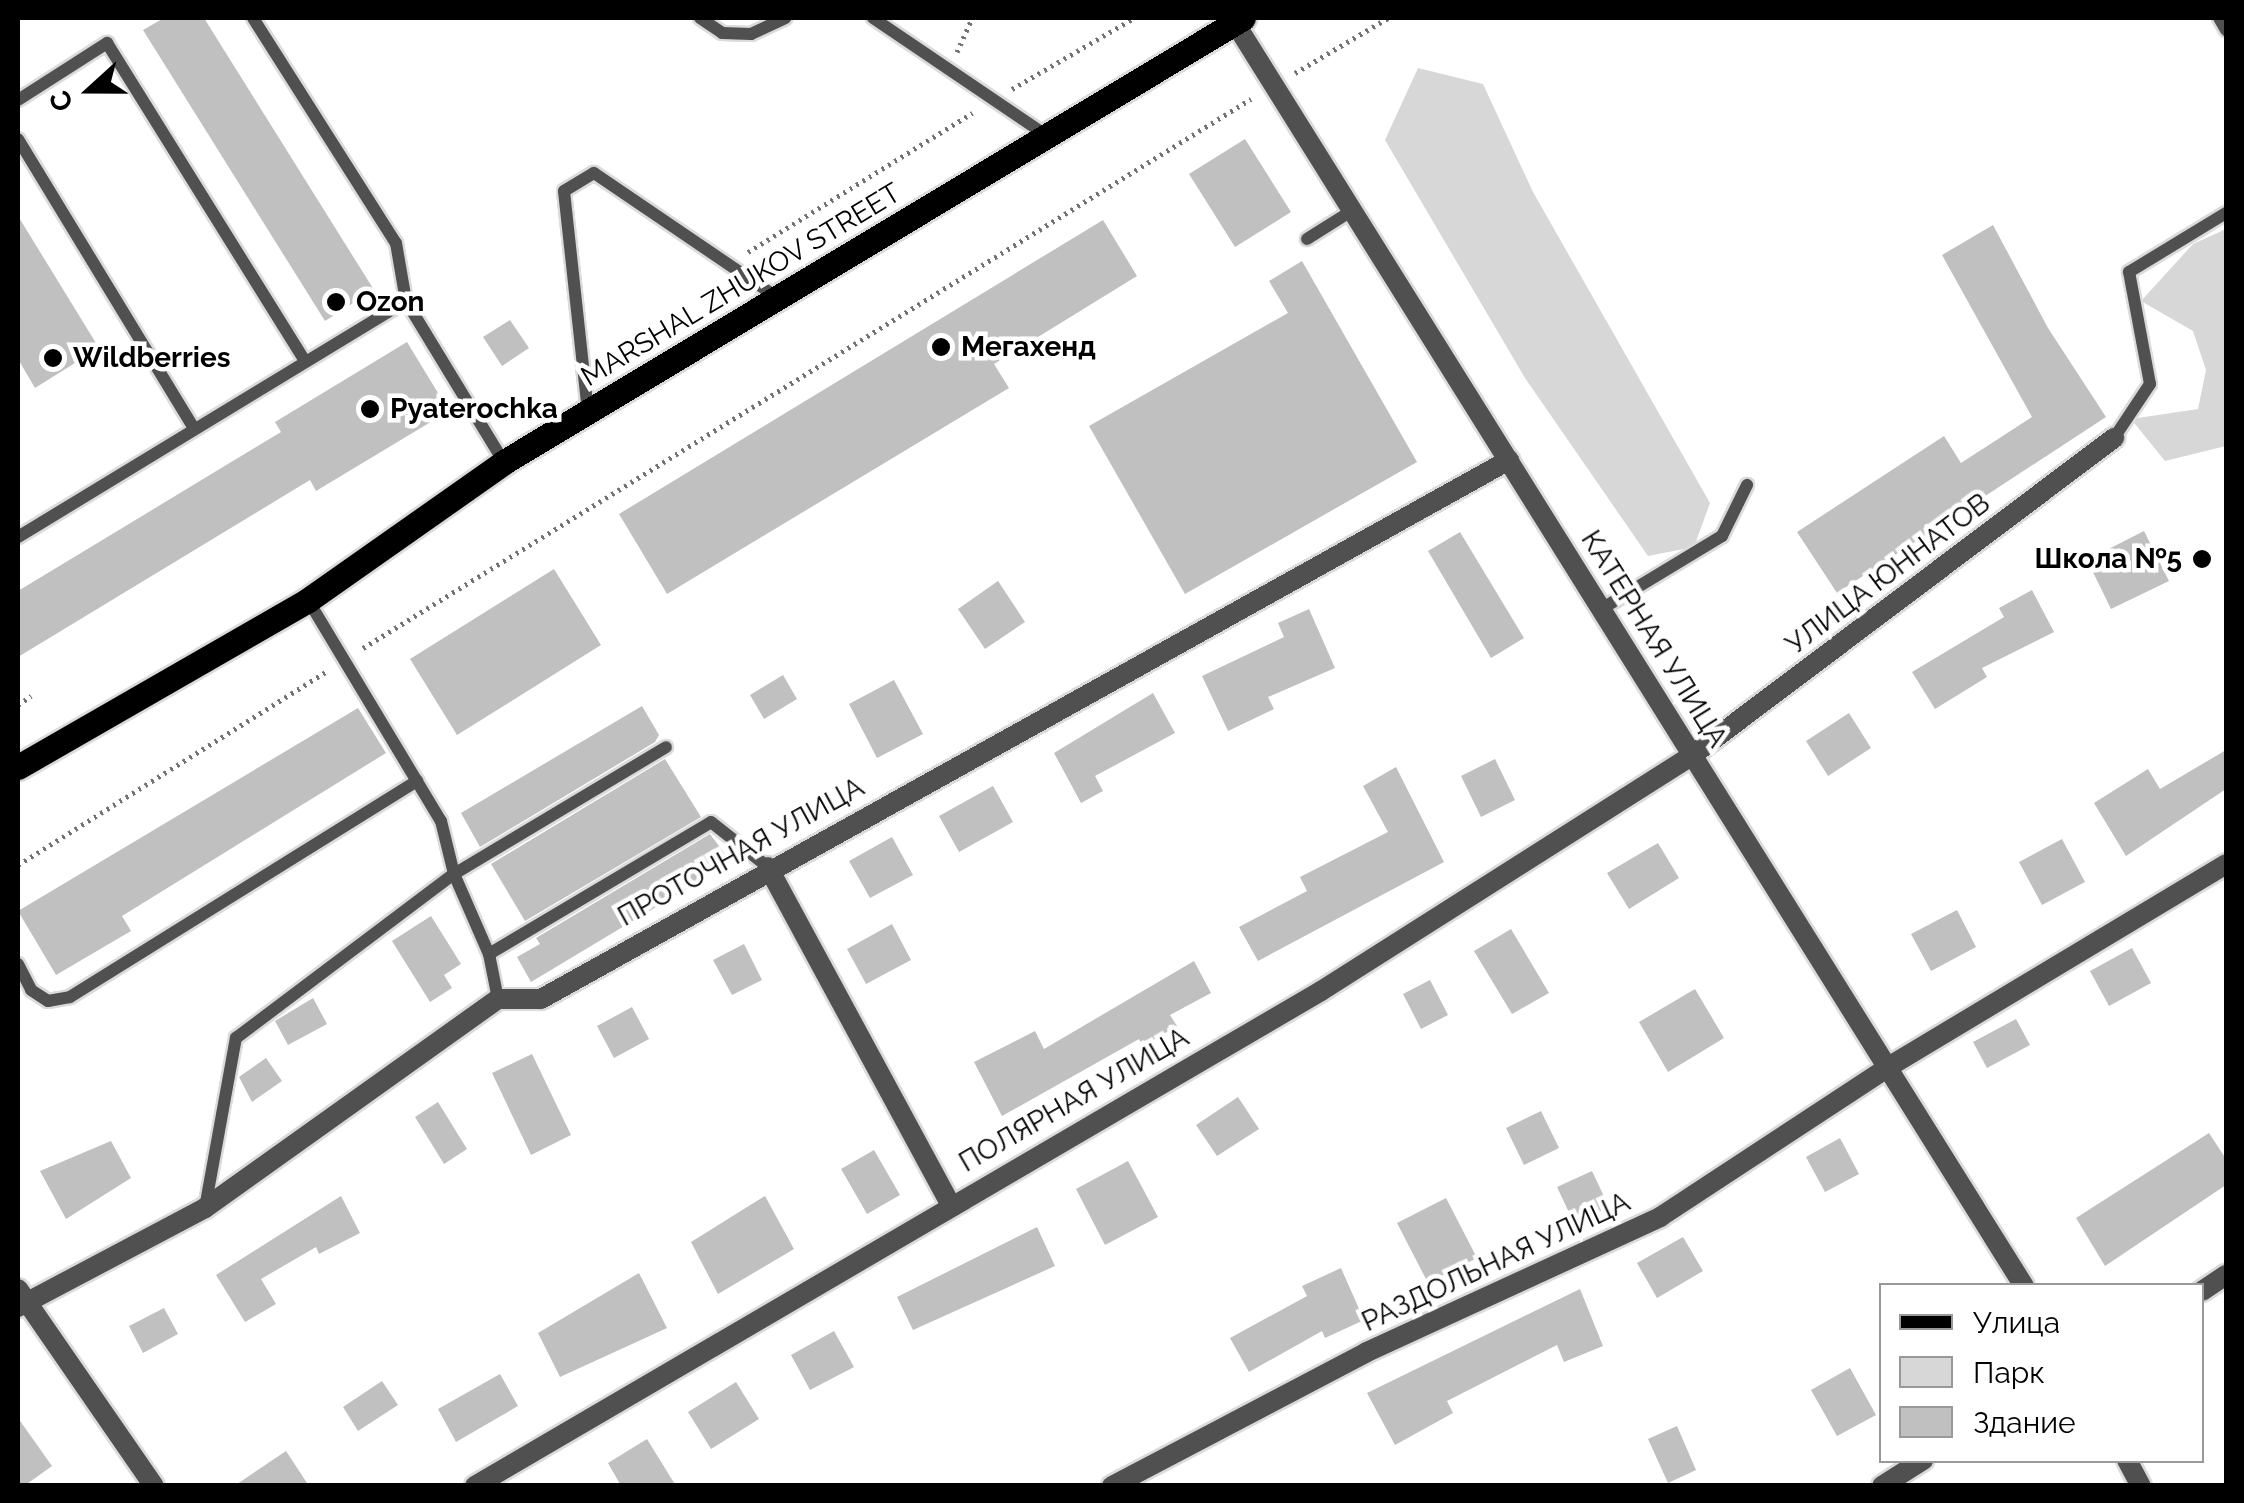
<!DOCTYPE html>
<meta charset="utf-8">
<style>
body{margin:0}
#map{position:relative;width:2244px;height:1503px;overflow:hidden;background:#fff;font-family:Raleway,sans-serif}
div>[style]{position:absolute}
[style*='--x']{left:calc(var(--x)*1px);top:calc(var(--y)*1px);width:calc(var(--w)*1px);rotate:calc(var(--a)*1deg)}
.green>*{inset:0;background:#d7d7d7}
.building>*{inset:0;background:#c0c0c0}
.path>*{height:5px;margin-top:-2.5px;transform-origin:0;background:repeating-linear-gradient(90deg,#727272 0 2.5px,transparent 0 7.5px)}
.roads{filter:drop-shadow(2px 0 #dbdbdb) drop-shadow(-2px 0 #dbdbdb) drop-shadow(0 2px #dbdbdb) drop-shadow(0 -2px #dbdbdb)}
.lane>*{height:12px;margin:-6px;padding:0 6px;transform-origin:6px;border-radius:6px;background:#505050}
.street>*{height:20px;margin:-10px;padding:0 10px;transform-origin:10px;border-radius:10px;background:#505050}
.primary>*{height:25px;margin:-12.5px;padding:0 12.5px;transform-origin:12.5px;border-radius:12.5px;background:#000}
.dots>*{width:28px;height:28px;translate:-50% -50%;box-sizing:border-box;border:5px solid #fff;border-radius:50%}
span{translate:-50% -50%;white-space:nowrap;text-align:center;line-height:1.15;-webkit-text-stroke:9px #fff;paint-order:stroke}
.street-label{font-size:28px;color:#000}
.poi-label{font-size:28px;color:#000;font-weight:700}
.left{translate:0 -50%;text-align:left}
.right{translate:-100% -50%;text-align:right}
.frame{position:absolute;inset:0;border:20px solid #000;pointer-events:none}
.legend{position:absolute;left:1879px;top:1283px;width:325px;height:180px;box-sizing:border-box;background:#fff;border:2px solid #999;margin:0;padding:12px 18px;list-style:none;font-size:30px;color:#000}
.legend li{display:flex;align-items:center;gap:20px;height:50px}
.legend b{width:50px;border:2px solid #999}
.north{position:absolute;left:40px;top:40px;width:100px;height:100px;-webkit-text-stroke:8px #fff;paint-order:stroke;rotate:249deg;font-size:28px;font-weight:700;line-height:40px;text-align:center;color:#000}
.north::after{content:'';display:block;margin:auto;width:35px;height:45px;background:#000;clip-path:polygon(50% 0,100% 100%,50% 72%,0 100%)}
</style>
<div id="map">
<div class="green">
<div style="clip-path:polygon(1418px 68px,1483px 84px,1533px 192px,1710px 503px,1694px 547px,1648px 556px,1525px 378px,1385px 140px)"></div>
<div style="clip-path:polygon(2226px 229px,2226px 446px,2165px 461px,2131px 419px,2198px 409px,2206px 370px,2193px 331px,2141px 301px,2193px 244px)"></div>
</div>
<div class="building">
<div style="clip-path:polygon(164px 18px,204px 18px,374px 290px,325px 321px,143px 30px)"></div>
<div style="clip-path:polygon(1245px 139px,1291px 212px,1235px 247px,1189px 174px)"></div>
<div style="clip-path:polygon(18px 216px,99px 348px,35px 388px,18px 359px)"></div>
<div style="clip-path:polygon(1103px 220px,1137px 276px,994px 364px,1009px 388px,667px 594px,619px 514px)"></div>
<div style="clip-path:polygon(1993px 225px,2048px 328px,2106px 417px,1837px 593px,1797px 532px,1944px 436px,1961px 463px,2032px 417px,1942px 255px)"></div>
<div style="clip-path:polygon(1302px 261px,1417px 462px,1185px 594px,1089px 426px,1288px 313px,1269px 281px)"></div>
<div style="clip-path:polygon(510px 320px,529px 348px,502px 366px,483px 337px)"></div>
<div style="clip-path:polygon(407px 342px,449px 411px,316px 491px,310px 480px,18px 657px,18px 591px,281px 432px,275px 422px)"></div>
<div style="clip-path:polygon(2144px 531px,2169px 581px,2111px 609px,2087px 560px)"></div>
<div style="clip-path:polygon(1460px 532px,1524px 638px,1491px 658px,1428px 551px)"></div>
<div style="clip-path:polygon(554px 569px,601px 645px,457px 735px,410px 659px)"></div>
<div style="clip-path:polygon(998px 581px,1025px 622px,985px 649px,958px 609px)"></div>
<div style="clip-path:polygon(2032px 590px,2054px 632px,1982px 668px,1987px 677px,1935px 709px,1912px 672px,2004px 617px,1999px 608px)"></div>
<div style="clip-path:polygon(1309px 609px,1335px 668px,1268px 697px,1274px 709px,1228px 731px,1202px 676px,1284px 637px,1278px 623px)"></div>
<div style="clip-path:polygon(783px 675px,797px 699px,764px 719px,750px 695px)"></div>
<div style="clip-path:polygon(894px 680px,923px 734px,877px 758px,849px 704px)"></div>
<div style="clip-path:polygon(1153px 693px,1175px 733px,1095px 776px,1103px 791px,1081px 803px,1054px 753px)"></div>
<div style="clip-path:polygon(642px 706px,659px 735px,655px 742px,480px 847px,461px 813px)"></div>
<div style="clip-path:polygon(358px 708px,386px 753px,122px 916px,131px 931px,56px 975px,18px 911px)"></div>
<div style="clip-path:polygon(1849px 713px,1871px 748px,1828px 776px,1806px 741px)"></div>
<div style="clip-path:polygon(2226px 750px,2226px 789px,2126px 856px,2094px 803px,2148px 769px,2160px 789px)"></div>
<div style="clip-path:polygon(665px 759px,701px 817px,525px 921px,491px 864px)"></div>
<div style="clip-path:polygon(1495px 759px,1515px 800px,1481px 817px,1461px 776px)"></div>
<div style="clip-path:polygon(1396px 767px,1444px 862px,1258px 961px,1239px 927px,1307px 891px,1300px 877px,1388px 832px,1363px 786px)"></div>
<div style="clip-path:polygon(993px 786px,1013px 822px,959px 852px,939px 816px)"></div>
<div style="clip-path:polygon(710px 834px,731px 862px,531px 982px,517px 957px,540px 944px,536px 938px)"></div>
<div style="clip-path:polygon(892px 837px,913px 875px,870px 898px,849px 861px)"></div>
<div style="clip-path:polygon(2062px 839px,2085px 882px,2042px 905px,2019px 862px)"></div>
<div style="clip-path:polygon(1658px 843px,1679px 878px,1629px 909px,1607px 873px)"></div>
<div style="clip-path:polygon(1957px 910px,1976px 947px,1931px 971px,1911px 934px)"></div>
<div style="clip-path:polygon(431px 916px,461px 964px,444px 975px,452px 988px,430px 1002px,392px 941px)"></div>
<div style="clip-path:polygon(892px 924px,911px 960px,866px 984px,847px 949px)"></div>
<div style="clip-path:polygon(1511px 929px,1549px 993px,1512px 1014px,1474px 951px)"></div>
<div style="clip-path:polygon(744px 944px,762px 980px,732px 995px,713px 960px)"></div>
<div style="clip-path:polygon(2132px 948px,2151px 983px,2109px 1006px,2090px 971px)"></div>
<div style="clip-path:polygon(1194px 961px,1211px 993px,1170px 1015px,1177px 1026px,1143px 1046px,1139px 1039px,1002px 1116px,974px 1062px,1035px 1031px,1044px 1049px)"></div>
<div style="clip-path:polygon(1430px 980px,1448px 1015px,1421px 1029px,1403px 994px)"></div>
<div style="clip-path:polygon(1695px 989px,1724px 1038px,1668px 1072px,1639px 1022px)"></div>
<div style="clip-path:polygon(313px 998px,327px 1024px,288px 1045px,275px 1021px)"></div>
<div style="clip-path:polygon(632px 1007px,649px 1039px,614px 1058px,597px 1026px)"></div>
<div style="clip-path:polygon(2016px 1019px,2030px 1045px,1987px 1068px,1973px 1042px)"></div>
<div style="clip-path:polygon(532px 1054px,571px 1135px,531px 1155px,492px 1073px)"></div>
<div style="clip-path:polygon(266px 1058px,282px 1081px,252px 1102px,239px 1077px)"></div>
<div style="clip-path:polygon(1238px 1097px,1259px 1129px,1217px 1156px,1196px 1125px)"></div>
<div style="clip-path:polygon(438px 1102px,467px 1149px,444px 1164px,415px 1117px)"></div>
<div style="clip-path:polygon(1541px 1111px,1559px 1148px,1524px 1165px,1506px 1128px)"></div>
<div style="clip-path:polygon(2209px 1133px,2226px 1159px,2226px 1185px,2105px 1266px,2076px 1218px)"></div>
<div style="clip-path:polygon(1840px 1138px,1859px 1174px,1825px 1192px,1806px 1157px)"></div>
<div style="clip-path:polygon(111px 1141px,131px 1178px,66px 1219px,40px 1171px)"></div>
<div style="clip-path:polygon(874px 1150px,900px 1195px,867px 1214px,841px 1169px)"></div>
<div style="clip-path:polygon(1128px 1161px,1158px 1217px,1105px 1245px,1076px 1189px)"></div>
<div style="clip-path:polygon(1592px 1171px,1609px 1207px,1574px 1223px,1557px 1187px)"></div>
<div style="clip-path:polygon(341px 1196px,360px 1233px,319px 1254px,316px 1247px,261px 1279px,276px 1304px,245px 1322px,216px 1275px)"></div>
<div style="clip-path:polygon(765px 1196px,794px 1249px,718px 1294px,691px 1242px)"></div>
<div style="clip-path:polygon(1446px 1198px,1477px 1258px,1428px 1283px,1397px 1223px)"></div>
<div style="clip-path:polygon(1037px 1227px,1055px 1266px,913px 1330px,897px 1297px)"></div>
<div style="clip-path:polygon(1683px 1237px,1703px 1271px,1657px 1298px,1637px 1263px)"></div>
<div style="clip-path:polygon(1341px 1268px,1364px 1320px,1325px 1338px,1322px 1331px,1249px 1372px,1230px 1338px,1307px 1296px,1302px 1286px)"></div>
<div style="clip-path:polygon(639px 1273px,667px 1328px,560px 1377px,538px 1333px)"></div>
<div style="clip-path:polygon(1580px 1289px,1603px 1346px,1564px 1362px,1557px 1345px,1447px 1401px,1453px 1413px,1395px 1445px,1367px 1393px)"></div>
<div style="clip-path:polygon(164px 1308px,178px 1334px,143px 1353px,129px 1326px)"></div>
<div style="clip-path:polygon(834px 1331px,854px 1367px,810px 1390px,791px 1355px)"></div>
<div style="clip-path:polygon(1850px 1368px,1876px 1415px,1837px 1436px,1811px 1390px)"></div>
<div style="clip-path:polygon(500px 1374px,518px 1406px,456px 1442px,438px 1409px)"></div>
<div style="clip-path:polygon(382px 1381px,398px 1405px,358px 1431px,343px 1407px)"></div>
<div style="clip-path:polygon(736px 1382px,759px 1419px,711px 1449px,688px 1412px)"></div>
<div style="clip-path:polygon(18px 1418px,52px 1466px,24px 1486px,18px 1486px)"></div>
<div style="clip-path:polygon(1677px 1426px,1696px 1470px,1668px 1483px,1648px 1439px)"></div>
<div style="clip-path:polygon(647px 1439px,676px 1486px,621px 1486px,608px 1463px)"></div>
<div style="clip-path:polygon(286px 1451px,309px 1486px,234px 1486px)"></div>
</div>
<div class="path">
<div style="--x:957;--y:52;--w:37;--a:-66"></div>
<div style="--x:1295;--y:73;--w:108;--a:-30.6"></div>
<div style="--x:1012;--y:89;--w:141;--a:-30.2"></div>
<div style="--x:748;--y:252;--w:264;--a:-31.8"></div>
<div style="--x:363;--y:648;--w:1044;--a:-31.73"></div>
<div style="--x:18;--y:705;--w:16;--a:-35"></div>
<div style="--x:18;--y:865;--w:367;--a:-32.1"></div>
</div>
<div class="roads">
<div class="lane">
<div style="--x:253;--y:18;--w:267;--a:57.6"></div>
<div style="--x:396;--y:243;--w:59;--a:80.2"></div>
<div style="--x:700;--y:18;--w:27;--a:34"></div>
<div style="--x:722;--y:33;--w:29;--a:2"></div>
<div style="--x:751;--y:34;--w:38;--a:-25"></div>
<div style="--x:873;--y:18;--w:210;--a:34.1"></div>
<div style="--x:2219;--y:18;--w:14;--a:60"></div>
<div style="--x:18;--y:100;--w:106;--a:-32.6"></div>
<div style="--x:107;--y:43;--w:375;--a:58.1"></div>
<div style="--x:18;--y:139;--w:339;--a:58.7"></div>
<div style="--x:1307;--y:239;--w:54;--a:-32.2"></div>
<div style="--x:588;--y:412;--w:222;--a:-96.2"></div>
<div style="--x:564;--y:191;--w:35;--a:-31"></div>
<div style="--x:594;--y:173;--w:222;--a:34.2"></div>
<div style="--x:2114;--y:438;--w:65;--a:-56.3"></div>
<div style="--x:2150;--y:384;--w:114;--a:-100.6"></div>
<div style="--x:2129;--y:272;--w:114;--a:-31.3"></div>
<div style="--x:18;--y:537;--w:454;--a:-31.3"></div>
<div style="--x:406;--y:301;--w:188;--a:58.7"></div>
<div style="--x:308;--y:600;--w:258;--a:59"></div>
<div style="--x:441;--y:821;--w:55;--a:76.2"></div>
<div style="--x:454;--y:874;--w:87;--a:66.4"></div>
<div style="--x:489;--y:954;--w:46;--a:78.7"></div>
<div style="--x:1603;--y:608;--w:139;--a:-31.2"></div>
<div style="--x:1722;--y:536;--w:57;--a:-63.9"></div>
<div style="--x:489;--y:954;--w:258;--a:-30.7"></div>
<div style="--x:711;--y:822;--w:73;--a:38.3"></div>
<div style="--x:18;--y:964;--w:29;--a:63"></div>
<div style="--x:31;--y:990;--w:20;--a:33"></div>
<div style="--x:48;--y:1001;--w:22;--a:-10"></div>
<div style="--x:70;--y:997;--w:409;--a:-31.9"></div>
<div style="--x:205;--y:1208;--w:173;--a:-79.7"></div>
<div style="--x:236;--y:1038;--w:273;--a:-37"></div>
<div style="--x:454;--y:874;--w:247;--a:-30.9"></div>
</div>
<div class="street">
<div style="--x:1235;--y:23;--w:1489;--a:58.01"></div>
<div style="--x:768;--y:867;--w:382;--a:61.6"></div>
<div style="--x:18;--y:1289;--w:239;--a:55.4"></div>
<div style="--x:2202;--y:1291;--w:29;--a:-34"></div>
<div style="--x:18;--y:1307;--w:212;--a:-27.9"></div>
<div style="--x:205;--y:1208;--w:360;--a:-35.5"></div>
<div style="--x:498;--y:999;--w:43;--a:0"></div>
<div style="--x:541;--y:999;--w:1108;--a:-29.11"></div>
<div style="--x:2127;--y:1460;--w:30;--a:62"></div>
<div style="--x:475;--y:1486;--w:980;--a:-30.33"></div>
<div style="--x:1321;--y:991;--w:442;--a:-32.4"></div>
<div style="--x:1694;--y:754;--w:526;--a:-36.96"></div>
<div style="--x:1112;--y:1486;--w:288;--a:-27.7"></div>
<div style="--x:1367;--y:1352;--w:323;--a:-24.7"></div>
<div style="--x:1660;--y:1217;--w:275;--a:-33.3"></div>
<div style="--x:1890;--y:1066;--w:392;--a:-31"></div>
<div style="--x:1882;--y:1486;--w:49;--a:-32.4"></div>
</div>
<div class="primary">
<div style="--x:18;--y:767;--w:335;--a:-29.9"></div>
<div style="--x:308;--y:600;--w:240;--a:-35.1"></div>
<div style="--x:504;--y:462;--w:862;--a:-31"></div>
</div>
</div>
<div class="dots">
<div style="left:336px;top:302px;background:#000"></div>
<div style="left:941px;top:347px;background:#000"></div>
<div style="left:53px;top:358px;background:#000"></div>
<div style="left:370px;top:409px;background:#000"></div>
<div style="left:2202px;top:559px;background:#000"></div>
</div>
<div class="street-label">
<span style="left:741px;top:285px;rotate:-31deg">MARSHAL ZHUKOV STREET</span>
<span style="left:1888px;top:574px;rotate:-37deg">УЛИЦА ЮННАТОВ</span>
<span style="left:1654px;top:639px;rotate:58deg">КАТЕРНАЯ УЛИЦА</span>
<span style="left:741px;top:852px;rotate:-29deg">ПРОТОЧНАЯ УЛИЦА</span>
<span style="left:1074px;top:1100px;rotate:-30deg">ПОЛЯРНАЯ УЛИЦА</span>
<span style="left:1496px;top:1262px;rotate:-25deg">РАЗДОЛЬНАЯ УЛИЦА</span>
</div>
<div class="poi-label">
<span class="left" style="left:356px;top:302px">Ozon</span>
<span class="left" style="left:961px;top:347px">Мегахенд</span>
<span class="left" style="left:73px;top:358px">Wildberries</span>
<span class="left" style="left:390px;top:409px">Pyaterochka</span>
<span class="right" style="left:2182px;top:559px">Школа №5</span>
</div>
<div class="frame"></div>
<ul class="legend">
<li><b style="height:12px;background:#000"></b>Улица</li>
<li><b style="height:28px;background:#d7d7d7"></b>Парк</li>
<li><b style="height:28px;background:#c0c0c0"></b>Здание</li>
</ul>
<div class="north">С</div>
</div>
